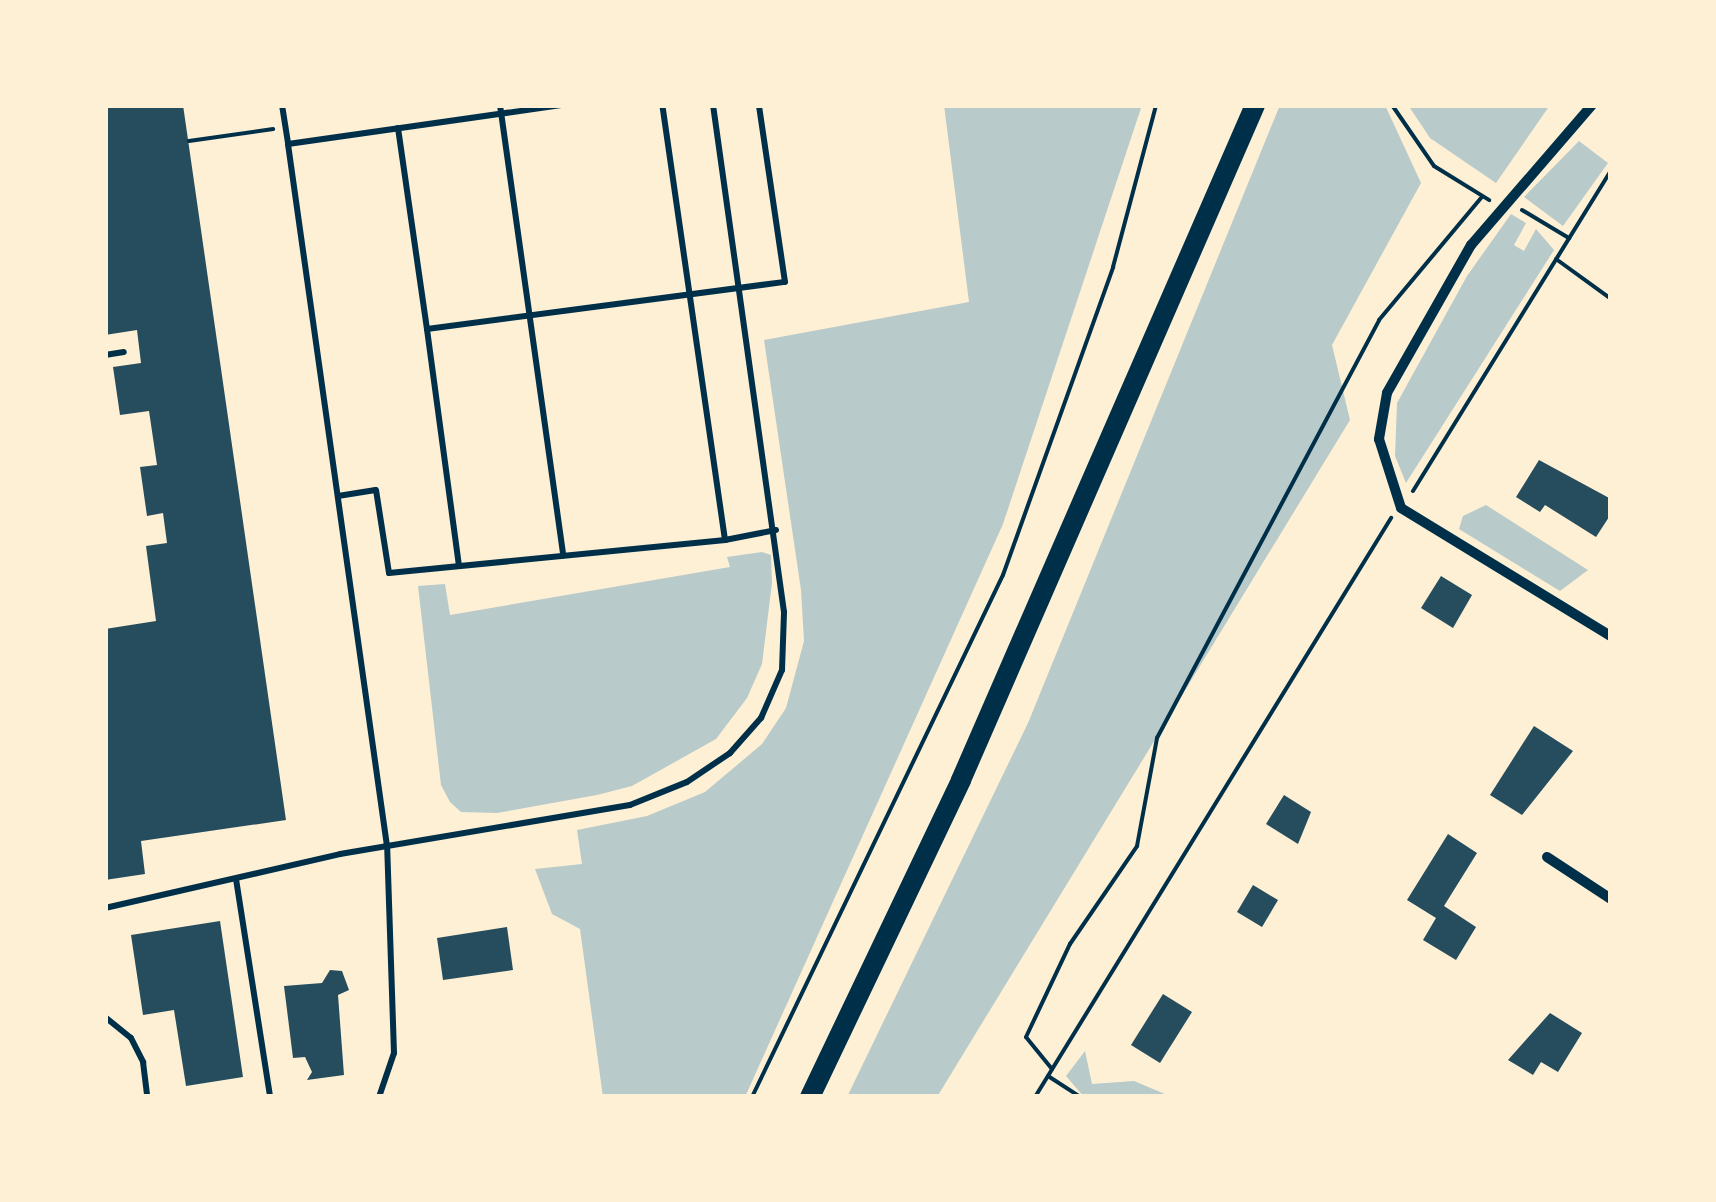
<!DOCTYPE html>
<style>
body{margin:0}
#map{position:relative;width:1716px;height:1202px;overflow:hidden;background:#fdf0d5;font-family:"Times New Roman",serif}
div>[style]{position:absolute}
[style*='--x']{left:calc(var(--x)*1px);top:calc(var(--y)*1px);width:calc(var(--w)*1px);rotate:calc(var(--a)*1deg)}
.green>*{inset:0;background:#b9caca}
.building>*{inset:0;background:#264d5e}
.path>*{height:4px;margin:-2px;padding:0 2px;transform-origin:2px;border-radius:2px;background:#003049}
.service>*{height:6px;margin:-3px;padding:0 3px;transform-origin:3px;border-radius:3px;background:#003049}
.minor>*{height:10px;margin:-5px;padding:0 5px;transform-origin:5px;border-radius:5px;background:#003049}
.secondary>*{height:20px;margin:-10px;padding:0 10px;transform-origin:10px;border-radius:10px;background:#003049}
span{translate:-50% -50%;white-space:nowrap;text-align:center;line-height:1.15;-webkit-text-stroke:10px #fdf0d5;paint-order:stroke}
.frame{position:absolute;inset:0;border:108px solid #fdf0d5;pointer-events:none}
</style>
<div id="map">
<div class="green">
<div style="clip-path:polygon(944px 105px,1142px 105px,1003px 524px,745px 1097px,603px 1097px,580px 929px,552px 914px,535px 869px,582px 864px,577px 830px,647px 816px,705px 792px,762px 744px,786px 708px,804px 641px,801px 590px,764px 340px,969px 302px)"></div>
<div style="clip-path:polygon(1280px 105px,1385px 105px,1421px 183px,1332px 345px,1350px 420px,937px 1097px,847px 1097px,1028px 723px)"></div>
<div style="clip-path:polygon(1408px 105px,1550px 105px,1496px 183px,1430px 138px)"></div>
<div style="clip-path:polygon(1579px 141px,1608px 163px,1563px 226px,1524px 197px)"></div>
<div style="clip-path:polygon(1511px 214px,1526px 223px,1514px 245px,1524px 251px,1536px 229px,1554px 250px,1406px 483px,1395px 456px,1397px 403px,1467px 276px)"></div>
<div style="clip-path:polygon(1486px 505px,1588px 570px,1560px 591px,1459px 529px,1463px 516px)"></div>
<div style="clip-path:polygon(762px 552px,771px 555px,772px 583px,762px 664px,747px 698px,716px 739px,632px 786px,597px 795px,497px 813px,461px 812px,450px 802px,441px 785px,418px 586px,445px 584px,450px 615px,730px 567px,727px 557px)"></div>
<div style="clip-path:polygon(1085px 1051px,1092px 1084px,1134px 1081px,1172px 1097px,1084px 1097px,1066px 1076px)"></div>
</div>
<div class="building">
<div style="clip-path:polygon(105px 105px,183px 105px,286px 820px,141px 841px,145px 874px,105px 880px,105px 629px,156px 621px,146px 546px,167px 543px,163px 513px,147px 516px,140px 467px,157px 465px,149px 411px,120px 415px,113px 367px,141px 363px,137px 330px,105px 335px)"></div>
<div style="clip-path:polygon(1539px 460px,1611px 499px,1611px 514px,1596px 537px,1545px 505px,1540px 512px,1516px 497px)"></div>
<div style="clip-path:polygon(1441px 576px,1472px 595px,1453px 628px,1421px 608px)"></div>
<div style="clip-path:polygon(1534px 726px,1573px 751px,1522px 815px,1490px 795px)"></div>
<div style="clip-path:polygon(1284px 795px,1311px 812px,1298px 844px,1266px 824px)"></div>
<div style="clip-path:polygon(1448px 834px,1477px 853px,1444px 906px,1476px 927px,1456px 960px,1423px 940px,1436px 918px,1407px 900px)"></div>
<div style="clip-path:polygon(1253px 885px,1278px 900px,1262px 927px,1237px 912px)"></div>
<div style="clip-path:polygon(220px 921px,243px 1077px,186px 1086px,174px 1010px,143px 1015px,131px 935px)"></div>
<div style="clip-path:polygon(507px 927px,513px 970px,443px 980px,437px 938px)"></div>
<div style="clip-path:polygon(330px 970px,342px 971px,349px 990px,338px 995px,344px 1075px,307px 1080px,312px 1072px,305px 1057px,293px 1058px,284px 986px,322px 983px)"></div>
<div style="clip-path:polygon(1163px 994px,1192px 1012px,1160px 1063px,1131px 1045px)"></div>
<div style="clip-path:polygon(1550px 1013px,1582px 1033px,1558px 1072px,1541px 1062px,1533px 1075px,1508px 1060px)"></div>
</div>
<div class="path">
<div style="--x:1392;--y:105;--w:74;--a:55.5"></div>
<div style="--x:1434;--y:166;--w:65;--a:31.7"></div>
<div style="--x:189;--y:141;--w:85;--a:-8.1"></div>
<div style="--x:1522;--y:210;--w:55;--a:30.8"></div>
<div style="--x:1556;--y:259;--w:68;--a:36"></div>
<div style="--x:1413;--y:491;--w:377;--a:-58.3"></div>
<div style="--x:1052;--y:1069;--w:41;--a:-129.1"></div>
<div style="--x:1026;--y:1037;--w:103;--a:-64.7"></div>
<div style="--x:1070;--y:944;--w:119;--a:-55.6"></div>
<div style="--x:1137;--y:846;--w:110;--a:-79.5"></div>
<div style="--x:1157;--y:738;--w:473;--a:-62"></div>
<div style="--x:1379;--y:320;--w:159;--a:-50.1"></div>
<div style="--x:1048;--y:1076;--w:38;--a:33"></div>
<div style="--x:752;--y:1097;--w:579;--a:-64.32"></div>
<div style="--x:1003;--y:575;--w:327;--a:-70.3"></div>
<div style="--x:1113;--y:267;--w:168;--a:-75.1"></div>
<div style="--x:1035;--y:1097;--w:680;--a:-58.41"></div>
</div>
<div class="service">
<div style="--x:282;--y:105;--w:39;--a:81"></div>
<div style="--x:500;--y:105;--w:455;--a:82"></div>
<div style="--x:398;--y:128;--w:203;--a:81.8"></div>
<div style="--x:105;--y:355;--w:19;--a:-9"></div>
<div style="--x:338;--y:496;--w:38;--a:-9"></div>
<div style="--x:376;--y:490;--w:84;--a:81.1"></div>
<div style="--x:389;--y:573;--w:338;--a:-5.6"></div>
<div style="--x:725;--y:540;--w:440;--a:-98.2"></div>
<div style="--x:725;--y:540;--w:52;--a:-11.1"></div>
<div style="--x:459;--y:566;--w:239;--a:-97.7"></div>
<div style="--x:427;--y:329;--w:361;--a:-7.5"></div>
<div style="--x:785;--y:282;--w:179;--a:-98.4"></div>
<div style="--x:105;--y:577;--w:16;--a:90"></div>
<div style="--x:236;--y:879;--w:221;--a:81.1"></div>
<div style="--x:105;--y:908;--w:241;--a:-12.9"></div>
<div style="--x:340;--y:854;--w:294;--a:-9.6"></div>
<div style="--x:630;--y:805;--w:61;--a:-22"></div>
<div style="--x:687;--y:782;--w:52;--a:-34"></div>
<div style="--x:730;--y:753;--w:47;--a:-48.5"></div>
<div style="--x:761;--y:718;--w:52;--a:-66.4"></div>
<div style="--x:782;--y:670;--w:58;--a:-88"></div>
<div style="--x:784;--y:612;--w:512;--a:-97.97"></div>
<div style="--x:105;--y:1017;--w:33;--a:39"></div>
<div style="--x:131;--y:1038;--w:27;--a:63"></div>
<div style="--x:143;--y:1062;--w:35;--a:83"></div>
<div style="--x:379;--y:1097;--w:46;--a:-71.2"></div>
<div style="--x:394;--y:1053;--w:207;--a:-91.9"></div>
<div style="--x:387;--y:846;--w:709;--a:-98.03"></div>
<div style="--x:288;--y:144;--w:276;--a:-8.1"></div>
</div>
<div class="minor">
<div style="--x:1592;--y:105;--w:185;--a:130.8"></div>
<div style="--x:1471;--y:245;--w:170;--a:119.6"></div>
<div style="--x:1387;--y:393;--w:47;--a:99.9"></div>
<div style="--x:1379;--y:439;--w:72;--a:72.3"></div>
<div style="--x:1401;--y:508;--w:246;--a:31.4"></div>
<div style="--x:1547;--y:857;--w:77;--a:33.3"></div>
</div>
<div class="secondary">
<div style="--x:810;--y:1097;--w:351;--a:-64.5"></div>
<div style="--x:961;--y:780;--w:736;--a:-66.46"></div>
</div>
<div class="frame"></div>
</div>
